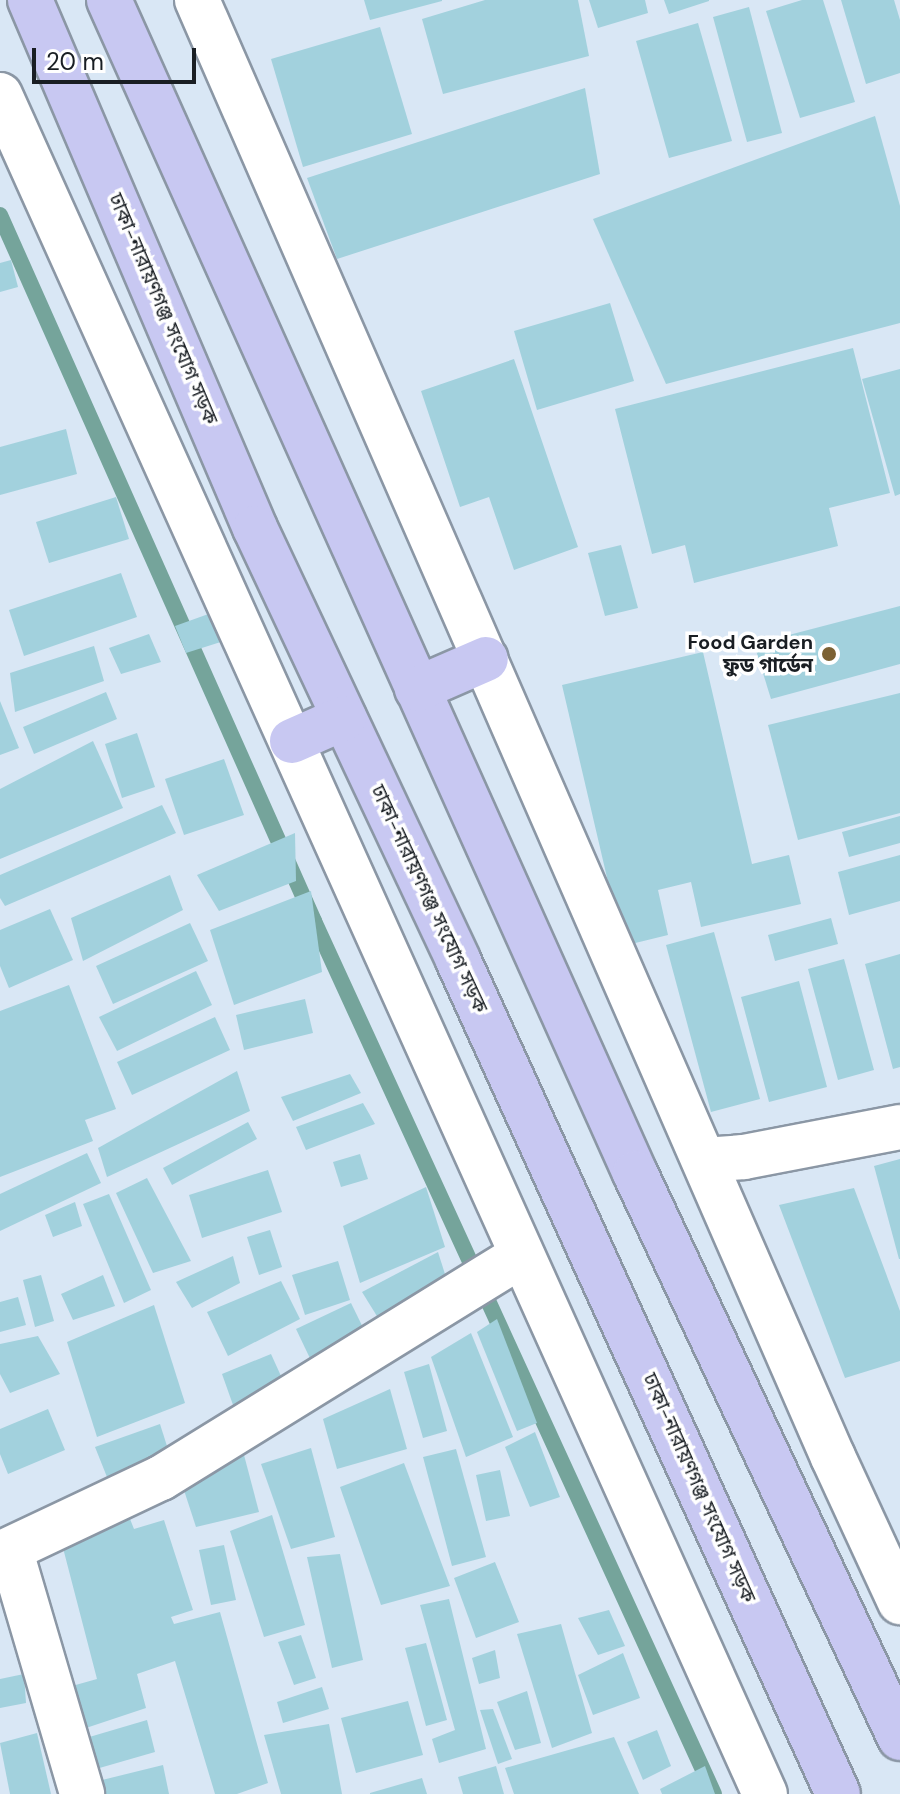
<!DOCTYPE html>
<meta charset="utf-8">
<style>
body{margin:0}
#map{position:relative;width:900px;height:1794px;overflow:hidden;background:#d9e7f5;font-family:"DM Sans","Noto Sans Bengali",sans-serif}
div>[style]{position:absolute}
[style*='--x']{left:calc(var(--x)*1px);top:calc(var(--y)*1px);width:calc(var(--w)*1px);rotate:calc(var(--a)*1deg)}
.stream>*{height:16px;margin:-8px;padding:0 8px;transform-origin:8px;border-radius:8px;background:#75a49b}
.building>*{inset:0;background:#a2d1dd}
.roads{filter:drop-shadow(2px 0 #8b97a5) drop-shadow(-2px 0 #8b97a5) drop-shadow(0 2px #8b97a5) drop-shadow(0 -2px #8b97a5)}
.minor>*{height:44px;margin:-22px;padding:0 22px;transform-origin:22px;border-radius:22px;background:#fff}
.major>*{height:44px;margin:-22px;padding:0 22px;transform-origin:22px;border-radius:22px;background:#c8c8f2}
.dots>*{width:22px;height:22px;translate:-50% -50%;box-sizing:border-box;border:4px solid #fff;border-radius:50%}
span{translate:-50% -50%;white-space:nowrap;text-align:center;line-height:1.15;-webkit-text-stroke:7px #fff;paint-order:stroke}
.street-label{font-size:20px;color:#191e23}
.poi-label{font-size:20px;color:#191e23;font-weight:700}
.right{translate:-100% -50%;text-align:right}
.scale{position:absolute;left:32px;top:48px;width:164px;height:36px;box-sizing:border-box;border:4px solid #191e23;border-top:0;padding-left:10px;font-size:24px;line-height:28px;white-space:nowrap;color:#191e23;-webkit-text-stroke:6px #fff;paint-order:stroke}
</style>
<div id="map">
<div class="stream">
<div style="--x:0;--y:215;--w:773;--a:66.02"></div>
<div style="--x:314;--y:921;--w:960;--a:65.38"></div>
</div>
<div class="building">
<div style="clip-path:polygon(364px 0,442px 0,442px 1px,370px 20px)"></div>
<div style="clip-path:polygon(485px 0,578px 0,589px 56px,443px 94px,422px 19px)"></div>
<div style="clip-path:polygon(589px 0,645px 0,648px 13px,598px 28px)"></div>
<div style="clip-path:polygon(664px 0,709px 0,709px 1px,669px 14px)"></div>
<div style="clip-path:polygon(802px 0,823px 0,855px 102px,800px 118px,766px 11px)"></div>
<div style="clip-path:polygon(841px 0,894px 0,900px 20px,900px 73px,866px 84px)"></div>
<div style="clip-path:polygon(749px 7px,782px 133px,747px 142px,713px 17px)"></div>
<div style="clip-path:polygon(698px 23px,732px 141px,669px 158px,636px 41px)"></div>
<div style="clip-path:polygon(380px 27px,412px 134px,303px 167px,271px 59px)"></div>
<div style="clip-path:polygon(585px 88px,600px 174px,337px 259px,307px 178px)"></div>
<div style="clip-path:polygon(875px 116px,900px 206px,900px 323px,666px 384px,593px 219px)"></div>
<div style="clip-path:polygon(11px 260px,18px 287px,0 292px,0 263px)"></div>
<div style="clip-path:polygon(610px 303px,634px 381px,537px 410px,514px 331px)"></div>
<div style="clip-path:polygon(853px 348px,890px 493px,829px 508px,838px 546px,694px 583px,685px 545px,652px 554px,615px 409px)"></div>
<div style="clip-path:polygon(514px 359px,578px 547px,514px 570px,489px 497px,460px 507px,421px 391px)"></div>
<div style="clip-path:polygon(900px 369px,900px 494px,895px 496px,862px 379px)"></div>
<div style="clip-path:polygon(66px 429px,77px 474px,0 495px,0 447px)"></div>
<div style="clip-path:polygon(116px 497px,129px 539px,49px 563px,36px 522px)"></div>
<div style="clip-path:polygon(621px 545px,638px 608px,605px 616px,588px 553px)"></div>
<div style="clip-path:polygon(121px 573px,137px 617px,24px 656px,9px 610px)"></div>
<div style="clip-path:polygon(900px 606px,900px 664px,771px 699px,754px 644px)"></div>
<div style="clip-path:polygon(214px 612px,227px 640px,186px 653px,175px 626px)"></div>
<div style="clip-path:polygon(149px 634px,161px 662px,121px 674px,109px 648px)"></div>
<div style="clip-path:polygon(94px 646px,104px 681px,15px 712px,10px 673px)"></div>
<div style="clip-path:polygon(703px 652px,752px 864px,789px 855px,801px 904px,701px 927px,691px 882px,658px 890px,668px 935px,623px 946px,562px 685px)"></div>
<div style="clip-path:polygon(106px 692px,117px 719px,34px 754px,23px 727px)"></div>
<div style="clip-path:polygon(900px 693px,900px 813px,798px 840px,768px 725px)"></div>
<div style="clip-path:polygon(0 701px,19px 748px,0 755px)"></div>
<div style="clip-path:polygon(137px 733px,155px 787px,122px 798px,105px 744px)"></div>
<div style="clip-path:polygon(93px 741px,123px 808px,0 859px,0 789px)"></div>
<div style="clip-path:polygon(224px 759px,244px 815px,184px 835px,165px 779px)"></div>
<div style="clip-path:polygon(162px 805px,176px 833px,5px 906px,0 898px,0 875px)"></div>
<div style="clip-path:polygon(900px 816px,900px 843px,849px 857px,842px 832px)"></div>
<div style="clip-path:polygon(295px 833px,296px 881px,219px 911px,197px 875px)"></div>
<div style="clip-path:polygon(900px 855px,900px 901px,849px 915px,838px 872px)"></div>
<div style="clip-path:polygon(170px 875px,183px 910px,83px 961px,71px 918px)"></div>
<div style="clip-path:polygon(311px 891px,322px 972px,234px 1005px,210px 930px)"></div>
<div style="clip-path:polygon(50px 909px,73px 960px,9px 988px,0 966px,0 930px)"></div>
<div style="clip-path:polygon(831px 918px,838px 944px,775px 961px,768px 935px)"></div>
<div style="clip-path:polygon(190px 923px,208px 961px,113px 1004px,96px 966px)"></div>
<div style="clip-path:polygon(714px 932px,760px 1099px,711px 1112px,666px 945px)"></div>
<div style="clip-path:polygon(900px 954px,900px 1067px,893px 1069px,865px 964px)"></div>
<div style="clip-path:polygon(844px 959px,874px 1070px,838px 1080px,808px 969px)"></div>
<div style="clip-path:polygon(196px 971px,212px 1005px,117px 1051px,99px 1017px)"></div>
<div style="clip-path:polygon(799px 981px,827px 1087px,769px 1102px,741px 997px)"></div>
<div style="clip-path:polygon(69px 985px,116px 1109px,85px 1120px,93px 1141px,0 1177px,0 1011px)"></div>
<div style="clip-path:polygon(305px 999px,313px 1033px,244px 1050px,236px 1015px)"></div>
<div style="clip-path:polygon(215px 1017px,230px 1050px,132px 1095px,117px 1062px)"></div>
<div style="clip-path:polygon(237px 1071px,250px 1111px,107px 1177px,98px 1148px)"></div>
<div style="clip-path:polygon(350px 1074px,361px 1093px,293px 1121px,281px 1097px)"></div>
<div style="clip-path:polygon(363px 1103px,375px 1124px,306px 1150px,296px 1127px)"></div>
<div style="clip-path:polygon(248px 1122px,257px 1139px,172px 1185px,163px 1168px)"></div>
<div style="clip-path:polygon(87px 1153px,101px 1183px,0 1231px,0 1194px)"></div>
<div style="clip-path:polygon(360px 1154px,368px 1179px,341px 1187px,333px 1162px)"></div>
<div style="clip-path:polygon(900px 1159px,900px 1259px,899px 1259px,874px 1166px)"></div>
<div style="clip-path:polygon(268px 1170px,282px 1212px,202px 1238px,189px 1195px)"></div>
<div style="clip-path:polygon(147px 1178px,191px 1261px,153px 1273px,116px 1193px)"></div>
<div style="clip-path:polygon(426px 1187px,445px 1247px,360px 1283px,343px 1226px)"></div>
<div style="clip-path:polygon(854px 1188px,900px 1311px,900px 1361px,845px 1378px,779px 1205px)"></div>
<div style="clip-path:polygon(109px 1194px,151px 1290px,124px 1303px,83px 1204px)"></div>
<div style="clip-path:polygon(75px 1202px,82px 1226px,53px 1237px,45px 1215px)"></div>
<div style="clip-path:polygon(270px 1230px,282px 1267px,259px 1275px,247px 1237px)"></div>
<div style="clip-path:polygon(438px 1252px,450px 1290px,380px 1321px,362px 1292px)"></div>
<div style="clip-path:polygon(233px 1256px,240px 1283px,192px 1308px,176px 1282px)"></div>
<div style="clip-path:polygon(338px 1261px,350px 1300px,305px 1315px,292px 1275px)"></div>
<div style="clip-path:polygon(41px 1275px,54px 1321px,35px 1327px,23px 1280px)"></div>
<div style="clip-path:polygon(103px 1275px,115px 1306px,73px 1320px,61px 1294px)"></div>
<div style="clip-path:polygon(281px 1281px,300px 1319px,228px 1356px,207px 1312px)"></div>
<div style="clip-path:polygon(18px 1297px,26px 1325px,0 1332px,0 1302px)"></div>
<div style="clip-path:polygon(351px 1303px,372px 1346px,317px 1373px,296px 1329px)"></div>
<div style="clip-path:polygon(154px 1305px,185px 1403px,97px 1437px,67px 1342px)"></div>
<div style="clip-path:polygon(497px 1319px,537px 1423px,517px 1431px,477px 1332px)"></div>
<div style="clip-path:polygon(471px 1333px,513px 1437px,466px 1457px,431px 1357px)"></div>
<div style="clip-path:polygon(38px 1336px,60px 1374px,10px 1393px,0 1374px,0 1344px)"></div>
<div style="clip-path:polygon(271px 1354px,291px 1398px,238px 1419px,222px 1374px)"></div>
<div style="clip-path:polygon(429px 1364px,447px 1431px,423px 1438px,404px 1372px)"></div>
<div style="clip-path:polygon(390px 1389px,407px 1449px,337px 1469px,323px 1419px)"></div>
<div style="clip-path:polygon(48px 1409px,65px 1450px,8px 1474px,0 1454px,0 1429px)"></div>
<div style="clip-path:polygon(160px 1424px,172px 1462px,109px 1482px,95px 1447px)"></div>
<div style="clip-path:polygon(535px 1432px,560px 1497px,530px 1507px,505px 1447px)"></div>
<div style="clip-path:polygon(311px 1448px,335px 1537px,291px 1549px,261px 1464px)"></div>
<div style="clip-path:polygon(456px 1449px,486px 1557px,452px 1566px,423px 1457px)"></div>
<div style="clip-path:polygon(244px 1455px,259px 1512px,196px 1527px,180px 1478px)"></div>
<div style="clip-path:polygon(404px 1463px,450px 1586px,381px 1605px,340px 1487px)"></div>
<div style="clip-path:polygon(500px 1470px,510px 1516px,486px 1521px,476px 1475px)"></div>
<div style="clip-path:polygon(272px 1515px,305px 1625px,264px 1637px,230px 1531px)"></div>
<div style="clip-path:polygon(130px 1519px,134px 1529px,164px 1520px,193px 1610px,171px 1617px,174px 1624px,220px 1612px,268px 1783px,237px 1794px,215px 1794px,175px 1661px,137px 1674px,146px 1708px,86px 1728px,72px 1686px,97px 1679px,63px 1548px)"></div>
<div style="clip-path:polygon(224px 1545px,236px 1600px,211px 1605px,199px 1550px)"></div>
<div style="clip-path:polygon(340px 1554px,363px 1660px,332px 1668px,307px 1557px)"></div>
<div style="clip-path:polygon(495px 1562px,519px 1622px,476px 1638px,454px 1578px)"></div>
<div style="clip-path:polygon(449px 1599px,486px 1749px,439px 1763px,432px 1739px,455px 1730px,420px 1605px)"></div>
<div style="clip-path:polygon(609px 1610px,625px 1646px,598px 1655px,578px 1618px)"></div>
<div style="clip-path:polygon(561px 1624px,592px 1733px,552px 1748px,517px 1634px)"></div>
<div style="clip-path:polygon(301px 1635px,316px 1678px,294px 1685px,278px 1642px)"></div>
<div style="clip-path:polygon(426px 1643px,447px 1720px,426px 1726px,405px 1648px)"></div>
<div style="clip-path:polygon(495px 1650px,500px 1678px,479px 1684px,472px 1658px)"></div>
<div style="clip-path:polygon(623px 1653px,640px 1698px,593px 1715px,578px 1675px)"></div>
<div style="clip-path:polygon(24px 1674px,26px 1703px,0 1708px,0 1679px)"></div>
<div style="clip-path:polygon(322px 1687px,329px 1709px,283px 1723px,277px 1702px)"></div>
<div style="clip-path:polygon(527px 1691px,541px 1743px,515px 1750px,497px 1702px)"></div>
<div style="clip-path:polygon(408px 1701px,423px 1755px,356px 1773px,341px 1718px)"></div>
<div style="clip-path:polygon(493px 1709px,512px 1759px,498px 1764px,480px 1710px)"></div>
<div style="clip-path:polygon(147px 1720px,155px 1752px,96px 1769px,86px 1738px)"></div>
<div style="clip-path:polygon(329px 1724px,342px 1794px,281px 1794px,264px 1735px)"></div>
<div style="clip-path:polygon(657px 1730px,671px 1766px,643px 1780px,627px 1742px)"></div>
<div style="clip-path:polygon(37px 1733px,51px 1794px,10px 1794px,0 1743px)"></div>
<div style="clip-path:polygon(614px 1737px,639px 1794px,514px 1794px,505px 1768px)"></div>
<div style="clip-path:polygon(163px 1765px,169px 1794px,99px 1794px,94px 1782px)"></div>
<div style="clip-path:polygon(496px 1766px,504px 1794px,463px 1794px,458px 1777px)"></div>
<div style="clip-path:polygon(705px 1766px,715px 1794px,662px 1794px,660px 1789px)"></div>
<div style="clip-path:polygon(422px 1778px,427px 1794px,370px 1794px,370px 1793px)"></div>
</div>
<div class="roads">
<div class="minor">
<div style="--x:197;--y:0;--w:1590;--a:66.42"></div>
<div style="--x:833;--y:1457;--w:160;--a:65.2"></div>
<div style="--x:0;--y:95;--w:1863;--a:65.76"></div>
<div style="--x:704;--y:1160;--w:40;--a:-4.3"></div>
<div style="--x:744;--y:1157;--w:159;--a:-10.9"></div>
<div style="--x:11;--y:1552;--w:252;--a:73.6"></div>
<div style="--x:0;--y:1554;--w:178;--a:-25.3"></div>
<div style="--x:161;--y:1478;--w:423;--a:-31.7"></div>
</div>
<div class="major">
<div style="--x:30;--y:0;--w:574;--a:66.92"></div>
<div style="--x:255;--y:528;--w:477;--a:64.8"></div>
<div style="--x:458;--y:960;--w:916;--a:65.5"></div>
<div style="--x:109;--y:0;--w:1286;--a:65.85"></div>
<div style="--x:635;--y:1173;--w:624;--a:64.87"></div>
<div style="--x:417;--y:689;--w:75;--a:-23.5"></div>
<div style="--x:292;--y:741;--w:57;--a:-23.9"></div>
</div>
</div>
<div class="dots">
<div style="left:829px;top:654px;background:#7c6133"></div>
</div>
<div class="street-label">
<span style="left:163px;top:309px;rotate:67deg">ঢাকা-নারায়ণগঞ্জ সংযোগ সড়ক</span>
<span style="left:429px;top:899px;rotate:65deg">ঢাকা-নারায়ণগঞ্জ সংযোগ সড়ক</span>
<span style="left:699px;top:1488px;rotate:66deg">ঢাকা-নারায়ণগঞ্জ সংযোগ সড়ক</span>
</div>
<div class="poi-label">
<span class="right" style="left:813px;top:654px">Food Garden<br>ফুড গার্ডেন</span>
</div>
<div class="scale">20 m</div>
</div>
